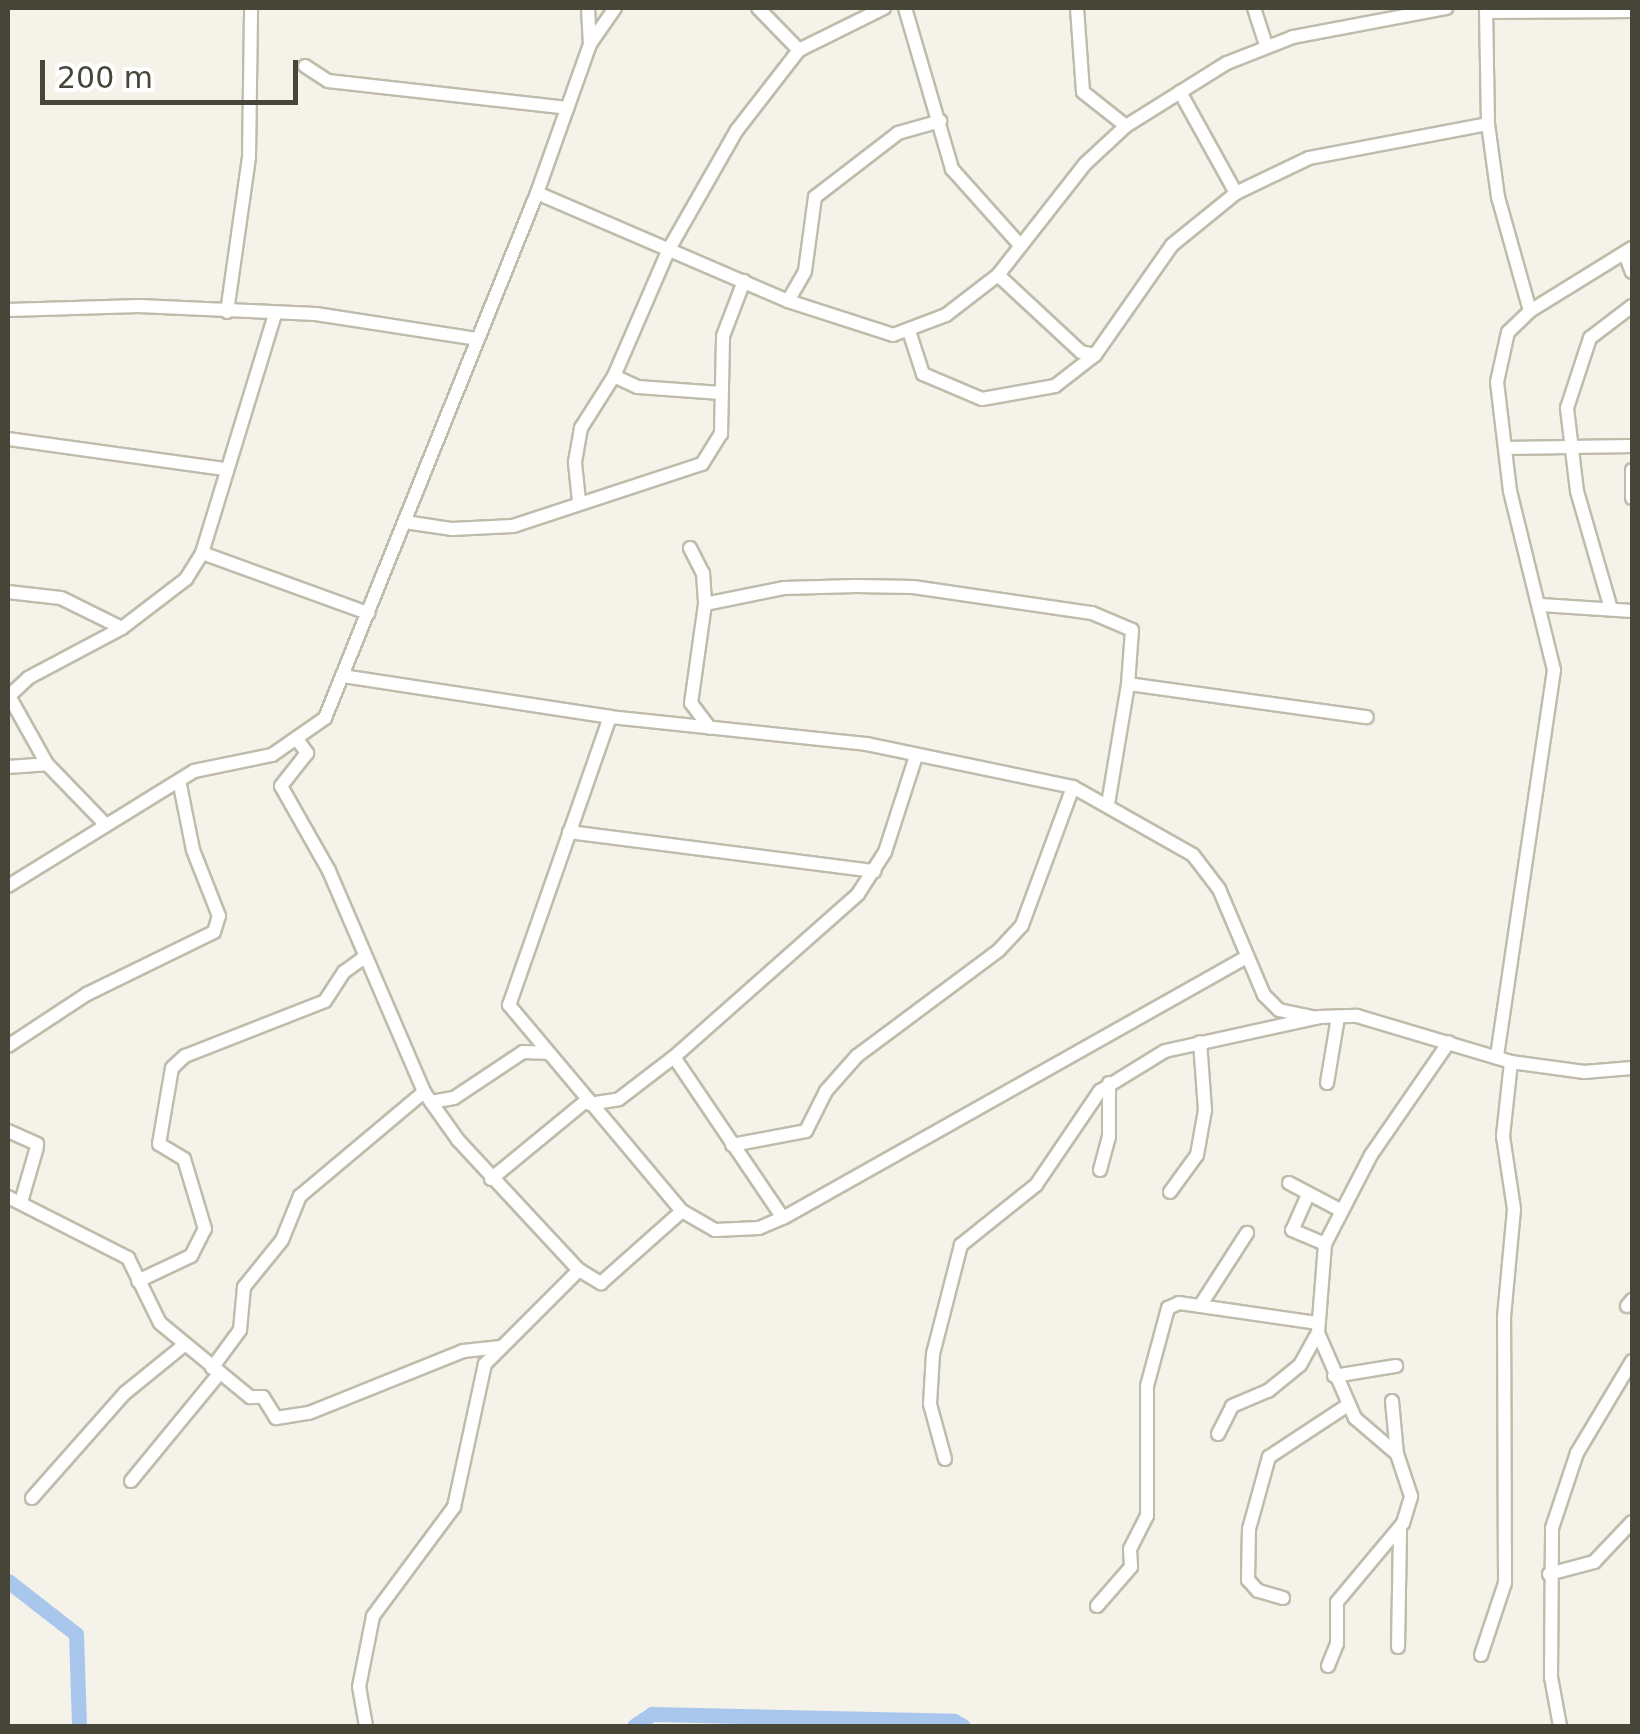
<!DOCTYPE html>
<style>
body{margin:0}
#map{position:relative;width:1640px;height:1734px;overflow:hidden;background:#f4f2e9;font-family:"DejaVu Sans",sans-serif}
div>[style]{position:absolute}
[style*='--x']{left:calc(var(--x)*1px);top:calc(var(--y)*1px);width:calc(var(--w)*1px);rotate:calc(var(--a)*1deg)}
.river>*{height:15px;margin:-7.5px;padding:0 7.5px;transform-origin:7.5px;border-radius:7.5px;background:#a9c6ed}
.roads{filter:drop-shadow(2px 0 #bfbcac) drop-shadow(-2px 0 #bfbcac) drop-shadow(0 2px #bfbcac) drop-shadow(0 -2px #bfbcac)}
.minor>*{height:12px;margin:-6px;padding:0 6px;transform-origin:6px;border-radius:6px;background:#fff}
span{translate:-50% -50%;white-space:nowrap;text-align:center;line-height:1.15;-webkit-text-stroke:9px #fff;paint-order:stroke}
.frame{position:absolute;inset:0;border:10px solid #474438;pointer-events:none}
.scale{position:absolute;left:40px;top:60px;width:258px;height:45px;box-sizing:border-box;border:5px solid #474438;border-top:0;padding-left:12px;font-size:30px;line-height:35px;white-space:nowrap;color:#474438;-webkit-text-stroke:8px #fff;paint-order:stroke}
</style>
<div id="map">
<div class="river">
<div style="--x:8;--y:1581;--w:86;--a:37.9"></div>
<div style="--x:76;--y:1634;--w:92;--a:88.1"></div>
<div style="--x:634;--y:1726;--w:22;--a:-34"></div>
<div style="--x:652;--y:1714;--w:302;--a:1.3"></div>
<div style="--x:954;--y:1721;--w:10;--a:29"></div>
</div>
<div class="roads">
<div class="minor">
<div style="--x:588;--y:8;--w:34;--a:87"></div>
<div style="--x:758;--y:8;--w:59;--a:45.7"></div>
<div style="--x:905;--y:8;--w:168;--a:73.7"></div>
<div style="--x:952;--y:169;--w:102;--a:48.2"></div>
<div style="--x:1077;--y:8;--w:84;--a:85.9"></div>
<div style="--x:1083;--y:92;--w:55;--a:38.3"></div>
<div style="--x:1254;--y:8;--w:39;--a:72"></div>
<div style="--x:1486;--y:8;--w:116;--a:89"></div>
<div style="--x:1488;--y:124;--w:74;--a:82.2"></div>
<div style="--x:1498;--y:197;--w:118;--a:74.3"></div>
<div style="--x:1530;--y:311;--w:30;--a:136"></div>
<div style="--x:1508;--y:332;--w:51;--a:102.4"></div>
<div style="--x:1497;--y:382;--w:110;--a:83.2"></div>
<div style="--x:1510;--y:491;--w:184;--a:76.2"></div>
<div style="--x:1554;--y:670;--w:392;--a:98.4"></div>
<div style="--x:1487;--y:12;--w:145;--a:-0.4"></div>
<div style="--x:305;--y:66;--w:27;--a:33"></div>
<div style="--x:328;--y:81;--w:241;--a:6.4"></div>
<div style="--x:1180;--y:92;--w:115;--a:61"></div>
<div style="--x:537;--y:193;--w:273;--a:23.3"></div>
<div style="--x:788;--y:301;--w:110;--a:17.9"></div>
<div style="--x:893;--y:335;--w:57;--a:-20.7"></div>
<div style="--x:946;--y:315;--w:66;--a:-37.6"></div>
<div style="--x:998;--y:275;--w:141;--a:-51.9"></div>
<div style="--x:1085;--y:164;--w:56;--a:-42.8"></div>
<div style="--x:1126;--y:126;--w:119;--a:-32"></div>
<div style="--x:1227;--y:63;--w:71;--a:-21.5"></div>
<div style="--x:1293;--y:37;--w:156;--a:-10.7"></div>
<div style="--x:1625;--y:254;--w:19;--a:69"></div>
<div style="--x:998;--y:275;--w:113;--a:42.9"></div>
<div style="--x:1081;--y:352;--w:14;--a:12"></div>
<div style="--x:1095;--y:355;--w:134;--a:-55"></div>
<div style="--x:1172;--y:245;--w:82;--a:-39.1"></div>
<div style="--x:1236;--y:193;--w:81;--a:-25.6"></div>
<div style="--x:1309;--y:158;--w:182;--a:-10.8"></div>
<div style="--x:788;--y:301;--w:34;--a:-60"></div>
<div style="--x:805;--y:271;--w:75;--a:-82.3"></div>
<div style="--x:815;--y:197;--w:105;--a:-37.6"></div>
<div style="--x:898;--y:133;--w:44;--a:-15.9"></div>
<div style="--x:8;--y:310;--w:131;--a:-1.7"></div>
<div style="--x:139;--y:306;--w:177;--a:2.6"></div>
<div style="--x:316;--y:314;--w:164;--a:8.8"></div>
<div style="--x:1530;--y:311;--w:120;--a:-31.7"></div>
<div style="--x:227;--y:312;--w:157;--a:-81.9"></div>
<div style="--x:249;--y:157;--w:149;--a:-89.2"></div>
<div style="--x:909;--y:331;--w:45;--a:72"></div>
<div style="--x:923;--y:374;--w:64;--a:23"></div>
<div style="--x:982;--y:399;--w:74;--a:-10.1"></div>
<div style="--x:1055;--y:386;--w:51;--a:-37.8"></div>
<div style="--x:614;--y:376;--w:26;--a:25"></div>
<div style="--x:638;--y:387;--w:83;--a:4.1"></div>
<div style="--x:8;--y:439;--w:218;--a:7.9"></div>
<div style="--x:1506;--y:448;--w:126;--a:-0.9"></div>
<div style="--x:1632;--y:470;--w:28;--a:90"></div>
<div style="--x:579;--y:501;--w:39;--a:-96"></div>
<div style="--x:575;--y:462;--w:35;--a:-80"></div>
<div style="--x:581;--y:428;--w:62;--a:-57.6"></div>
<div style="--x:614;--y:376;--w:138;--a:-66.6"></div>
<div style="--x:669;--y:249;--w:137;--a:-60.3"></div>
<div style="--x:737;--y:130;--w:101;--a:-52.2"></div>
<div style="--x:799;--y:50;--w:95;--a:-26.3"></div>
<div style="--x:405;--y:522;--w:48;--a:8.5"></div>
<div style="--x:452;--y:529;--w:61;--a:-2.8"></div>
<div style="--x:513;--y:526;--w:199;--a:-18.2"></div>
<div style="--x:702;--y:464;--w:36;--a:-58"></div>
<div style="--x:721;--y:434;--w:98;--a:-88.8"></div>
<div style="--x:723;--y:336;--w:59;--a:-69.1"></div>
<div style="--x:690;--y:548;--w:28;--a:63"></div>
<div style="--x:703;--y:573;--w:31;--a:86"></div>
<div style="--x:705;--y:604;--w:100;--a:98"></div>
<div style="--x:691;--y:703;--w:31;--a:53"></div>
<div style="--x:202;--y:553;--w:177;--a:19.9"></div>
<div style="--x:8;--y:592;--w:53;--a:6.5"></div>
<div style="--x:61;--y:598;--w:68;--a:26.2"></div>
<div style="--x:705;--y:604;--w:81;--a:-11.4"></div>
<div style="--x:784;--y:588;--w:72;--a:-1.6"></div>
<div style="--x:856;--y:586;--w:57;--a:1"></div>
<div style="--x:913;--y:587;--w:181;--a:8.3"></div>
<div style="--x:1092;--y:613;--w:43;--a:23"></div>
<div style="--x:1132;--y:630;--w:54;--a:94.2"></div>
<div style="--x:1541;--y:605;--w:91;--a:3.8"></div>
<div style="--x:1611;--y:609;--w:123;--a:-106.1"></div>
<div style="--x:1577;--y:491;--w:84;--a:-96.9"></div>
<div style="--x:1567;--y:408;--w:74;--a:-71.8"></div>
<div style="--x:1590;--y:338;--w:53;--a:-37.3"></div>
<div style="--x:343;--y:676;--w:270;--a:8.7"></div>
<div style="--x:610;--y:717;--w:258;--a:6"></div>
<div style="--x:867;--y:744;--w:210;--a:11.8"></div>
<div style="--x:1073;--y:787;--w:138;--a:29.5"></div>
<div style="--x:1193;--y:855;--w:43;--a:52.6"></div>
<div style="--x:1219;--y:889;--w:115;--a:67"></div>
<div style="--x:1264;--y:995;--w:21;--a:45"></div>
<div style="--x:1279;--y:1010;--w:38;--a:12"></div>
<div style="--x:610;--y:717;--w:305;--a:109.3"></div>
<div style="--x:509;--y:1005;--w:269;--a:50"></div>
<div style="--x:682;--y:1211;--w:38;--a:30"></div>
<div style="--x:715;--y:1230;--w:44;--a:-2.6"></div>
<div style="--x:759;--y:1228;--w:26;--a:-23"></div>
<div style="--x:783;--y:1218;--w:530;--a:-29.37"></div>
<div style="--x:299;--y:742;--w:14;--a:54"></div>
<div style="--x:307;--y:753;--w:42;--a:128.2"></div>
<div style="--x:281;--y:786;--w:98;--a:60.5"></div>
<div style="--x:329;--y:871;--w:241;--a:66.7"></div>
<div style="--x:424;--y:1092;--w:59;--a:54.7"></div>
<div style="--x:458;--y:1140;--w:178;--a:47.1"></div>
<div style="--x:579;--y:1270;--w:26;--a:31"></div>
<div style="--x:601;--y:1283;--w:108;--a:-41.6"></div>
<div style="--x:47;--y:764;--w:78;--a:-119.2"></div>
<div style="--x:9;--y:696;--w:26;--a:-43"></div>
<div style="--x:28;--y:678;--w:106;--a:-28"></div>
<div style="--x:122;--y:628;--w:81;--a:-37.4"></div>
<div style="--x:186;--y:579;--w:31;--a:-58"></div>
<div style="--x:202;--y:553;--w:250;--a:-73"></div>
<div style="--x:8;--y:767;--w:39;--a:-4"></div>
<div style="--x:47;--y:764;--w:83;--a:46"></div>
<div style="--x:1108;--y:804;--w:122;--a:-80.5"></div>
<div style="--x:1128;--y:684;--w:241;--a:7.9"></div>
<div style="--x:569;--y:832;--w:308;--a:7.3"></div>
<div style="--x:8;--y:886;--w:219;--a:-31.7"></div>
<div style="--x:194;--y:771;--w:80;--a:-11.6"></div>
<div style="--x:272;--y:755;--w:65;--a:-34.9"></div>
<div style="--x:325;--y:718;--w:566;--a:-68.01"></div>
<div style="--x:537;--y:193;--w:158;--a:-70.4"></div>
<div style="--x:590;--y:44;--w:44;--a:-55.2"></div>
<div style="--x:8;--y:1046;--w:95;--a:-33.4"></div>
<div style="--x:87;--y:994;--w:141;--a:-26"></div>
<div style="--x:214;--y:932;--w:17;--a:-73"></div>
<div style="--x:219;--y:916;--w:71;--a:-111.5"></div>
<div style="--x:193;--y:850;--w:71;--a:-101.3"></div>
<div style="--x:674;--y:1057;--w:194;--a:55.9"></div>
<div style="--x:1327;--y:1083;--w:67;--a:-80.5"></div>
<div style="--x:431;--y:1102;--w:23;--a:-10"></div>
<div style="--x:454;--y:1098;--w:83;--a:-33.7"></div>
<div style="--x:523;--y:1052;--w:23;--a:2"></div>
<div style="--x:589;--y:1104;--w:30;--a:-9"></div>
<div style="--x:619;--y:1099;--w:69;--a:-37.4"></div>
<div style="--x:674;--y:1057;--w:246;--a:-41.5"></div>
<div style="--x:858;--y:894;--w:50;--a:-57.3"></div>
<div style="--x:885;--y:852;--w:101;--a:-72.1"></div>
<div style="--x:8;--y:1131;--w:32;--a:24"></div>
<div style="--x:732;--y:1145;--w:75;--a:-10.7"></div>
<div style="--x:806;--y:1131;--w:45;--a:-63.4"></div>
<div style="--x:826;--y:1091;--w:47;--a:-48.5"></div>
<div style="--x:857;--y:1056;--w:177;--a:-36.7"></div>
<div style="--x:999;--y:950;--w:34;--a:-47"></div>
<div style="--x:1022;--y:925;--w:147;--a:-69.7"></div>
<div style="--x:1100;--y:1170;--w:34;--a:-75"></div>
<div style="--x:1109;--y:1137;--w:54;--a:-90"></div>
<div style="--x:491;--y:1179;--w:123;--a:-39.4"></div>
<div style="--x:1289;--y:1183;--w:58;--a:27.9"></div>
<div style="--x:1170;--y:1192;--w:46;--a:-53.9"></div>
<div style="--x:1197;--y:1155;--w:46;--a:-79.9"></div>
<div style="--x:1205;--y:1110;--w:68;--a:-94.2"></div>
<div style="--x:8;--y:1197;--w:135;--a:26.9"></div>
<div style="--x:128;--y:1258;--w:72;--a:63.8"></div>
<div style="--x:160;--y:1323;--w:117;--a:39.4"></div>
<div style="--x:250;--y:1397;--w:13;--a:0"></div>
<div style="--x:263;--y:1397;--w:25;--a:58"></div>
<div style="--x:276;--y:1418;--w:33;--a:-9"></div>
<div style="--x:309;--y:1413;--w:166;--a:-21.9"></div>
<div style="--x:463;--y:1351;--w:38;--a:-6"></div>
<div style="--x:1307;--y:1197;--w:36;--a:114"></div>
<div style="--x:1292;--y:1230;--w:36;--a:23"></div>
<div style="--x:21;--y:1202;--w:57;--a:-73.8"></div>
<div style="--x:138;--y:1281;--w:59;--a:-25.3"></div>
<div style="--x:191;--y:1256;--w:30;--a:-63"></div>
<div style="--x:205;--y:1229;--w:73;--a:-106.7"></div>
<div style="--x:184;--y:1159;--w:29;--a:-149"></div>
<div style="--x:159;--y:1144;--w:77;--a:-80.3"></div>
<div style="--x:172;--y:1068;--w:18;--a:-43"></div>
<div style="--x:185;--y:1056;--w:150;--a:-21.4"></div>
<div style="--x:325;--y:1001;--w:35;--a:-57"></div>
<div style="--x:344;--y:972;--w:22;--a:-36"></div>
<div style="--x:1200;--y:1306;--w:87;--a:-57.2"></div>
<div style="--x:1627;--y:1306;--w:8;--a:-50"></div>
<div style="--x:212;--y:1368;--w:47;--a:-53.6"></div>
<div style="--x:240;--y:1330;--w:43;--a:-84.7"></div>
<div style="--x:244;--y:1287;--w:60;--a:-51"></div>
<div style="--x:282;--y:1240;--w:48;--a:-67.8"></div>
<div style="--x:300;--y:1196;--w:162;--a:-40"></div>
<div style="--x:1334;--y:1376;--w:63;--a:-9.2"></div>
<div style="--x:1392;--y:1401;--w:53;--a:84.6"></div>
<div style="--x:1218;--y:1434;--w:31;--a:-63"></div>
<div style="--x:1232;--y:1406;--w:39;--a:-23"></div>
<div style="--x:1268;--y:1391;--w:41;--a:-39.1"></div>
<div style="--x:1300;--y:1365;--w:37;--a:-61"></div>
<div style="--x:945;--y:1459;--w:57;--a:-105.3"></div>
<div style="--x:930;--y:1404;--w:50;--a:-86.6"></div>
<div style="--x:933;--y:1354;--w:113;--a:-75.6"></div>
<div style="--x:961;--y:1245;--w:96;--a:-38.7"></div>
<div style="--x:1036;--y:1185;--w:114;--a:-55.8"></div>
<div style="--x:1100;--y:1091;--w:76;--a:-31.6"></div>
<div style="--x:1165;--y:1051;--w:158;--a:-12.4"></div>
<div style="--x:1319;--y:1017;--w:38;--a:-2"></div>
<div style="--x:1357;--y:1016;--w:161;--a:16.6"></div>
<div style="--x:1511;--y:1062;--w:74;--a:7.8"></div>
<div style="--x:1584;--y:1072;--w:48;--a:-4.8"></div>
<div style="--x:131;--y:1481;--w:139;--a:-50.6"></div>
<div style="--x:32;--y:1498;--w:140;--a:-48.5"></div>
<div style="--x:125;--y:1393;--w:76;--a:-39.1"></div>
<div style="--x:1549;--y:1574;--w:47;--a:-14.9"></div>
<div style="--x:1594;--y:1562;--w:55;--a:-46.5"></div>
<div style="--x:1283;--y:1598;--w:26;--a:-164"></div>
<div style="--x:1258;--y:1591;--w:15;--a:-132"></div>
<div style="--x:1248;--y:1580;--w:51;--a:-88.9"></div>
<div style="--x:1249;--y:1529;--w:75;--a:-74.5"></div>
<div style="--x:1269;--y:1457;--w:95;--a:-33.4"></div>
<div style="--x:1097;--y:1606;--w:52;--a:-48.9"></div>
<div style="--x:1131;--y:1567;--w:18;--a:-93"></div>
<div style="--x:1130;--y:1549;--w:37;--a:-63"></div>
<div style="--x:1147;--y:1516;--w:130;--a:-90"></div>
<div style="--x:1147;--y:1386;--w:81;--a:-74.9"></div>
<div style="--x:1168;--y:1308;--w:12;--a:-24"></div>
<div style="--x:1179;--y:1303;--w:140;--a:8.2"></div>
<div style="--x:1398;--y:1647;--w:120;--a:-89"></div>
<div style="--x:1481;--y:1655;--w:76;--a:-71.6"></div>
<div style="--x:1505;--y:1583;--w:266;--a:-90.2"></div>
<div style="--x:1504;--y:1317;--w:108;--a:-84.7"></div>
<div style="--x:1514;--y:1209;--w:74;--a:-98.6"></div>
<div style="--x:1503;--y:1136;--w:74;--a:-83.8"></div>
<div style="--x:1328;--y:1666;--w:24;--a:-68"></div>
<div style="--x:1337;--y:1644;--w:42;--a:-90"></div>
<div style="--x:1337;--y:1602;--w:103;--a:-50.1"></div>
<div style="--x:1403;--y:1523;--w:28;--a:-73"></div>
<div style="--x:1411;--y:1496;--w:44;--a:-108.4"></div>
<div style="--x:1397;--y:1454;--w:55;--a:-139.4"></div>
<div style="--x:1355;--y:1418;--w:93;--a:-113.5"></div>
<div style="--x:1318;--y:1333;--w:89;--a:-85.5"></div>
<div style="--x:1325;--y:1244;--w:100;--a:-62.7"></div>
<div style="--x:1371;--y:1155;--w:137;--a:-55.4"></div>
<div style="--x:366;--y:1726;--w:40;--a:-100"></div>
<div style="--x:359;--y:1687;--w:72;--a:-78.8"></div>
<div style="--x:373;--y:1616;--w:136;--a:-53.4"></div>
<div style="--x:454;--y:1507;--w:146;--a:-77.8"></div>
<div style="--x:485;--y:1364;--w:133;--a:-45"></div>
<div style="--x:1560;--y:1726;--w:50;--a:-100.4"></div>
<div style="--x:1551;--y:1677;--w:149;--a:-89.6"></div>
<div style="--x:1552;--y:1528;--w:79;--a:-71.6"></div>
<div style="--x:1577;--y:1453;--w:107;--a:-59.1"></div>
</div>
</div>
<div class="frame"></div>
<div class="scale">200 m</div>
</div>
